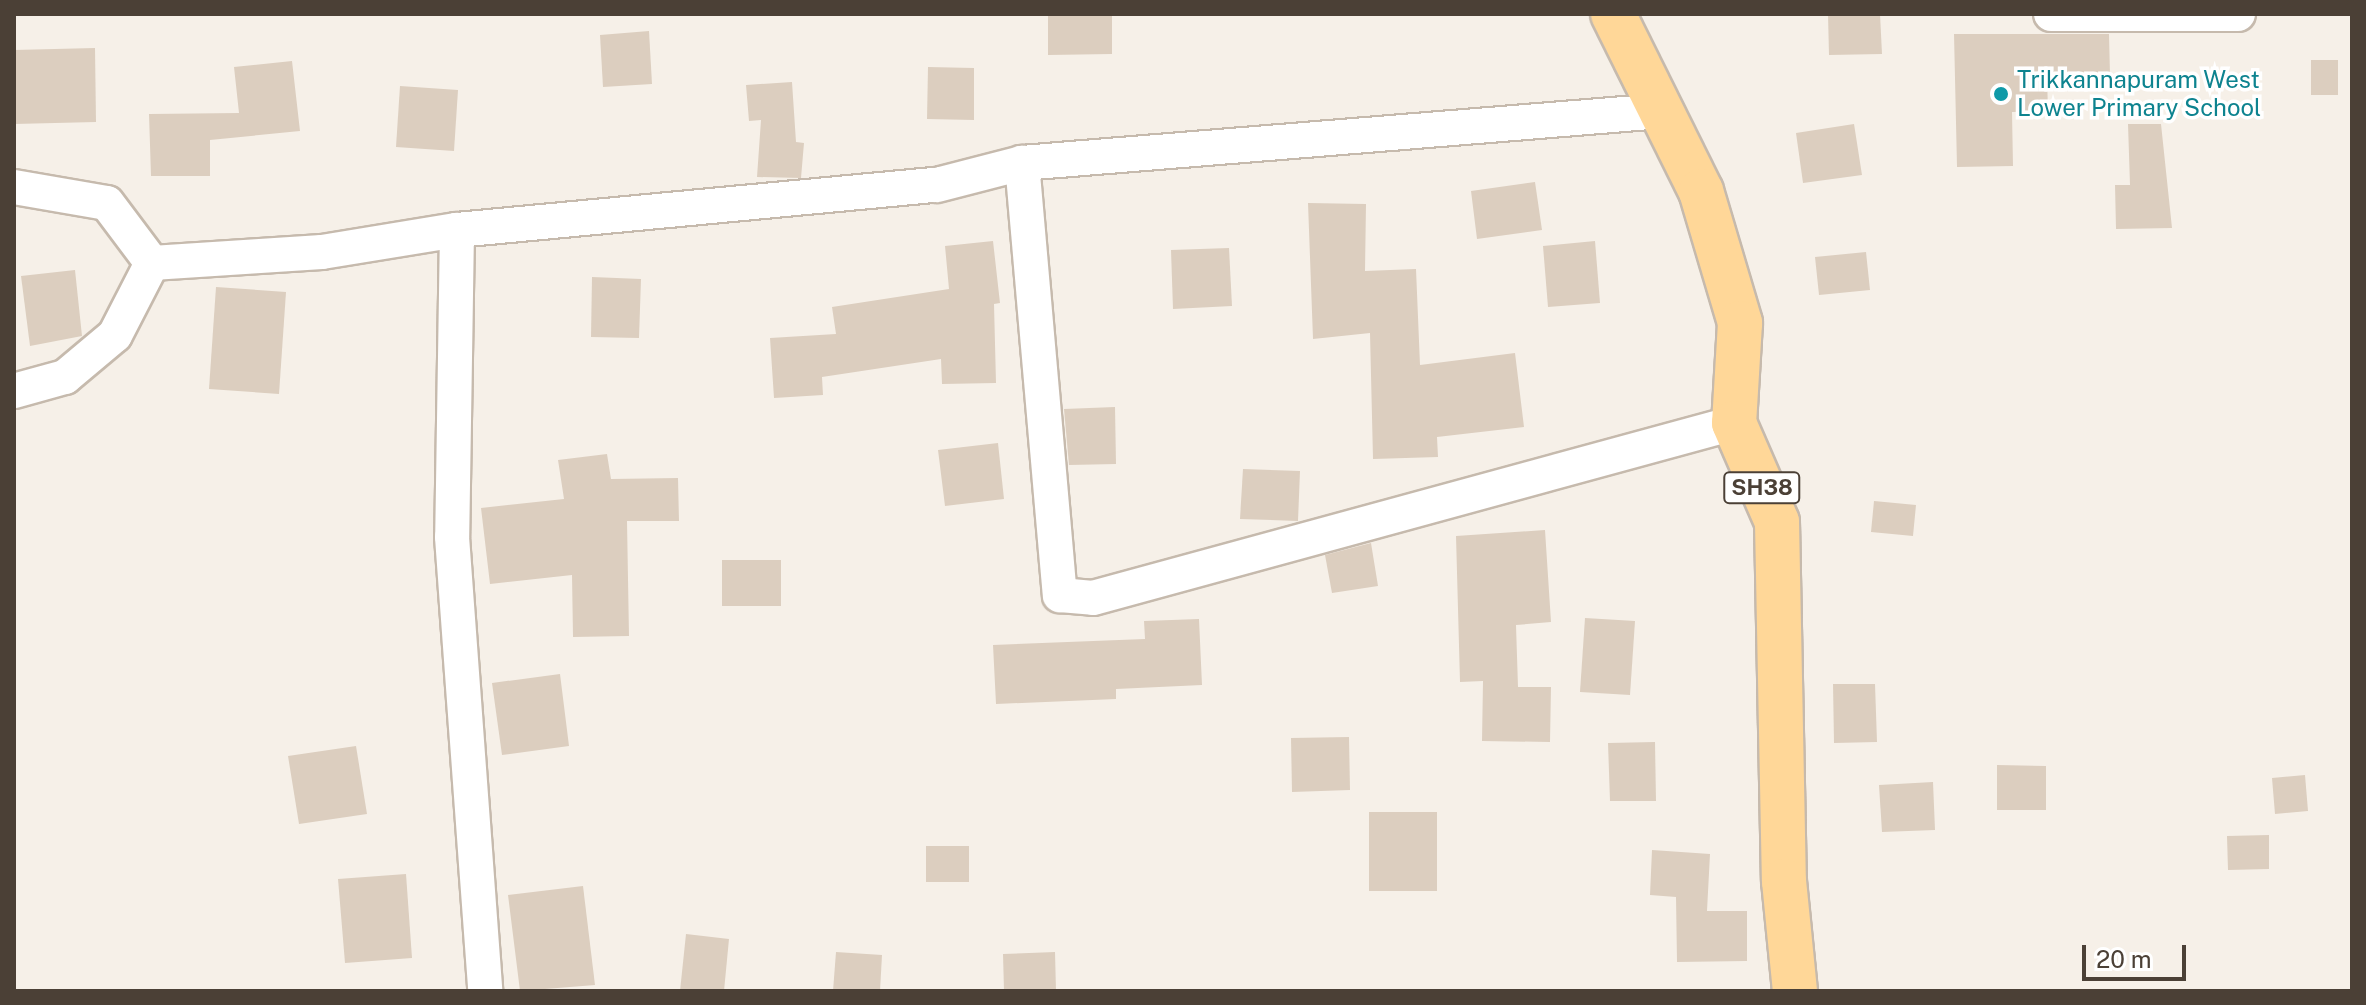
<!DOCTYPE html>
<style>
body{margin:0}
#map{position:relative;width:2366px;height:1005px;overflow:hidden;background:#f6f0e8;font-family:"Public Sans",sans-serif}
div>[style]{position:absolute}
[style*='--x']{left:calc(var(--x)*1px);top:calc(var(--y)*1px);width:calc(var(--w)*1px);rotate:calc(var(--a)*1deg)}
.building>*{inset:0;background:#dccebf}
.roads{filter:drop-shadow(2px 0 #c6baad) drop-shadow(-2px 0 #c6baad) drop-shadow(0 2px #c6baad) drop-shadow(0 -2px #c6baad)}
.street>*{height:34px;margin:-17px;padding:0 17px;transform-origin:17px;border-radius:17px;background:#fff}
.primary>*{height:44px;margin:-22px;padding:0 22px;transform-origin:22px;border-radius:22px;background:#ffd798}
.dots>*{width:22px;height:22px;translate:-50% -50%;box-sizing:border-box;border:4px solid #fff;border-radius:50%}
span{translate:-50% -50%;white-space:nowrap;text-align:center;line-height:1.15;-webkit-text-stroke:7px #fff;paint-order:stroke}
.shield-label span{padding:2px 6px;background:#fff;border:2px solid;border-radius:6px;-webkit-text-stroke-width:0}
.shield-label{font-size:22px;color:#4b4036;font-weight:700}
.culture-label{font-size:24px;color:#0d838f}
.left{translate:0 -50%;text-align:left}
.frame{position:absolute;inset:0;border:16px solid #4b4036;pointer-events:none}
.scale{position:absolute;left:2082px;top:945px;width:104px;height:36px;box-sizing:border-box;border:4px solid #4b4036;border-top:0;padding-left:10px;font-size:24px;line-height:28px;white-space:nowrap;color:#4b4036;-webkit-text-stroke:6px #fff;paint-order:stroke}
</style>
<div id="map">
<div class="building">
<div style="clip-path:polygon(1048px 14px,1112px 14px,1112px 54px,1048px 55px)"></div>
<div style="clip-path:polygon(1828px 14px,1880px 14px,1882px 54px,1829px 55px)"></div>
<div style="clip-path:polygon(649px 31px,652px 84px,603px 87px,600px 35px)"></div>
<div style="clip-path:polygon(1954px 34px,2109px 34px,2110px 75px,2047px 77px,2048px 111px,2012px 112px,2013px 166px,1957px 167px)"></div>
<div style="clip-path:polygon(95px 48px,96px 122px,14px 124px,14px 50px)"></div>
<div style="clip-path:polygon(2311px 60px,2338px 60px,2338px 95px,2311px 95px)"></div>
<div style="clip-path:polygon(292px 61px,300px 131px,210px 140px,210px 176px,151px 176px,149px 114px,239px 113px,234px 67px)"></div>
<div style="clip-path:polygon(928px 67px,974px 68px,974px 120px,927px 119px)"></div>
<div style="clip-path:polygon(792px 82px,796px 142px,804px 143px,801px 178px,757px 177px,761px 120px,749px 121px,746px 85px)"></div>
<div style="clip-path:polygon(400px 86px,458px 90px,454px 151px,396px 147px)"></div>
<div style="clip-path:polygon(1854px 124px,1862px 175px,1803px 183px,1796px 133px)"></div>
<div style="clip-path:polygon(2128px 124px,2161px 124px,2172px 228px,2116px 229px,2115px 185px,2130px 185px)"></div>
<div style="clip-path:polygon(1535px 182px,1542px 230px,1477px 239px,1471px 191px)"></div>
<div style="clip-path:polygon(1308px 203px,1366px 204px,1365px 271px,1416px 269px,1420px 365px,1515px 353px,1524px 427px,1437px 437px,1438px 457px,1373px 459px,1370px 333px,1313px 339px)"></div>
<div style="clip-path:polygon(993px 241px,1000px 303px,994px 304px,996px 383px,942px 384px,941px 359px,822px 377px,823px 395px,774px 398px,770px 338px,836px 334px,832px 307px,949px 289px,945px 246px)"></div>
<div style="clip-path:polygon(1595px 241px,1600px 303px,1548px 307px,1543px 246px)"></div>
<div style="clip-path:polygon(1229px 248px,1232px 306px,1173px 309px,1171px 250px)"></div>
<div style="clip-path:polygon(1866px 252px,1870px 290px,1819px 295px,1815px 257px)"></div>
<div style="clip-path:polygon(75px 270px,82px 336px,30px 346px,21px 276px)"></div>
<div style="clip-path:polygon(592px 277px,641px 279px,639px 338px,591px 337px)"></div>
<div style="clip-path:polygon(216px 287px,286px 292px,279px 394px,209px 389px)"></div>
<div style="clip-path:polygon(1115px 407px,1116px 464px,1069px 465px,1064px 409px)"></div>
<div style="clip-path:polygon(998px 443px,1004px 499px,945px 506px,938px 450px)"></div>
<div style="clip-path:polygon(607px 454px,611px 479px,678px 478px,679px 521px,627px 521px,629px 636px,573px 637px,572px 575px,490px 584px,481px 508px,564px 499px,558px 460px)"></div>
<div style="clip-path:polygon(1243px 469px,1300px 471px,1298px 521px,1240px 519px)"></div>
<div style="clip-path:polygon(1874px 501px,1916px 505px,1913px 536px,1871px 532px)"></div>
<div style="clip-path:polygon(1545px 530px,1551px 622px,1516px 625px,1518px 687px,1551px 687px,1550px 742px,1482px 741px,1483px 681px,1460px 682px,1456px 536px)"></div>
<div style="clip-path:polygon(1371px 543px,1378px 586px,1332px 593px,1325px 555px)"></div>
<div style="clip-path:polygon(722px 560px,781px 560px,781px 606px,722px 606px)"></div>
<div style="clip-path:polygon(1585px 618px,1635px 621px,1630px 695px,1580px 692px)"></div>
<div style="clip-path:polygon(1199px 619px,1202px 685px,1116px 689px,1116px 699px,996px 704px,993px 645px,1145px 639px,1144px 621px)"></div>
<div style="clip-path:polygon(560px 674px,569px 746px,502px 755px,492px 683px)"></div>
<div style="clip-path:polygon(1833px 684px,1875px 684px,1877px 742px,1834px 743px)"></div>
<div style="clip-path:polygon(1349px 737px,1350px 790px,1292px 792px,1291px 738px)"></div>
<div style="clip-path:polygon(1655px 742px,1656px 801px,1610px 801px,1608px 743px)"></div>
<div style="clip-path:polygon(356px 746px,367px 814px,299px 824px,288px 756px)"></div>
<div style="clip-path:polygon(1997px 765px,2046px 766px,2046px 810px,1997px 810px)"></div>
<div style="clip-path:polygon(2305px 775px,2308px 811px,2275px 814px,2272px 778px)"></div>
<div style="clip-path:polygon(1933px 782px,1935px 830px,1882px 832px,1879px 785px)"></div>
<div style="clip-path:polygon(1369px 812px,1437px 812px,1437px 891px,1369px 891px)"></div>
<div style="clip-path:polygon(2269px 835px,2269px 869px,2228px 870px,2227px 836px)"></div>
<div style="clip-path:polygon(926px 846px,969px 846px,969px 882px,926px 882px)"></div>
<div style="clip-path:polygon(1652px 850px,1710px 854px,1707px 911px,1747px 911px,1747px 961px,1677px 962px,1676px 897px,1650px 895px)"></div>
<div style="clip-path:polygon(406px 874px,412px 958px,345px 963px,338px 879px)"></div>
<div style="clip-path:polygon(583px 886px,595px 985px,520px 991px,508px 895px)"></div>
<div style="clip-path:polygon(686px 934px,729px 939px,724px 991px,680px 991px)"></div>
<div style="clip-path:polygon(836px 952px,882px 955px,880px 991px,833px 991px)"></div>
<div style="clip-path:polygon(1055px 952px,1056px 991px,1004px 991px,1003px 954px)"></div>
</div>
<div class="roads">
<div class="street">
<div style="--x:2051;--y:14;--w:187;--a:0"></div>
<div style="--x:1022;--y:163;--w:434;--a:85"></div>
<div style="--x:1060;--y:595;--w:33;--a:5"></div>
<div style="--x:1093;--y:598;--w:664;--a:-15.27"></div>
<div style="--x:14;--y:187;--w:94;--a:9.8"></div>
<div style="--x:107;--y:203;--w:75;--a:53.1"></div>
<div style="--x:457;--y:230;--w:307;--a:90.9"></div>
<div style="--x:452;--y:537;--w:455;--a:85.8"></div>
<div style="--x:14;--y:391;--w:53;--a:-15.4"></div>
<div style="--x:65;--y:377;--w:65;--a:-40"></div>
<div style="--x:115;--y:335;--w:81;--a:-62.8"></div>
<div style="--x:152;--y:263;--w:170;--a:-3.7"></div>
<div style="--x:322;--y:252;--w:137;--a:-9.3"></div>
<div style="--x:457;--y:230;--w:482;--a:-5.4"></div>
<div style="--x:937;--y:185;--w:88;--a:-14.5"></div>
<div style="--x:1022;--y:163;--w:642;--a:-4.65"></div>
</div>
<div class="primary">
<div style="--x:1613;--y:14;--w:198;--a:63.6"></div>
<div style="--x:1701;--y:191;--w:138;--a:73.5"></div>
<div style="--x:1740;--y:323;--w:100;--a:93.4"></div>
<div style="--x:1734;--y:423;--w:108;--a:66.5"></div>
<div style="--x:1777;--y:522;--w:359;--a:88.9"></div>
<div style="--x:1784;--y:881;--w:111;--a:84.3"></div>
</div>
</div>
<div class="dots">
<div style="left:2001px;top:94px;background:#0f9aa8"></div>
</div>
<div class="shield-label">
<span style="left:1762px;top:488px">SH38</span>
</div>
<div class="culture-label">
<span class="left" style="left:2017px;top:94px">Trikkannapuram West<br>Lower Primary School</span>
</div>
<div class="frame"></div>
<div class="scale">20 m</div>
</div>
